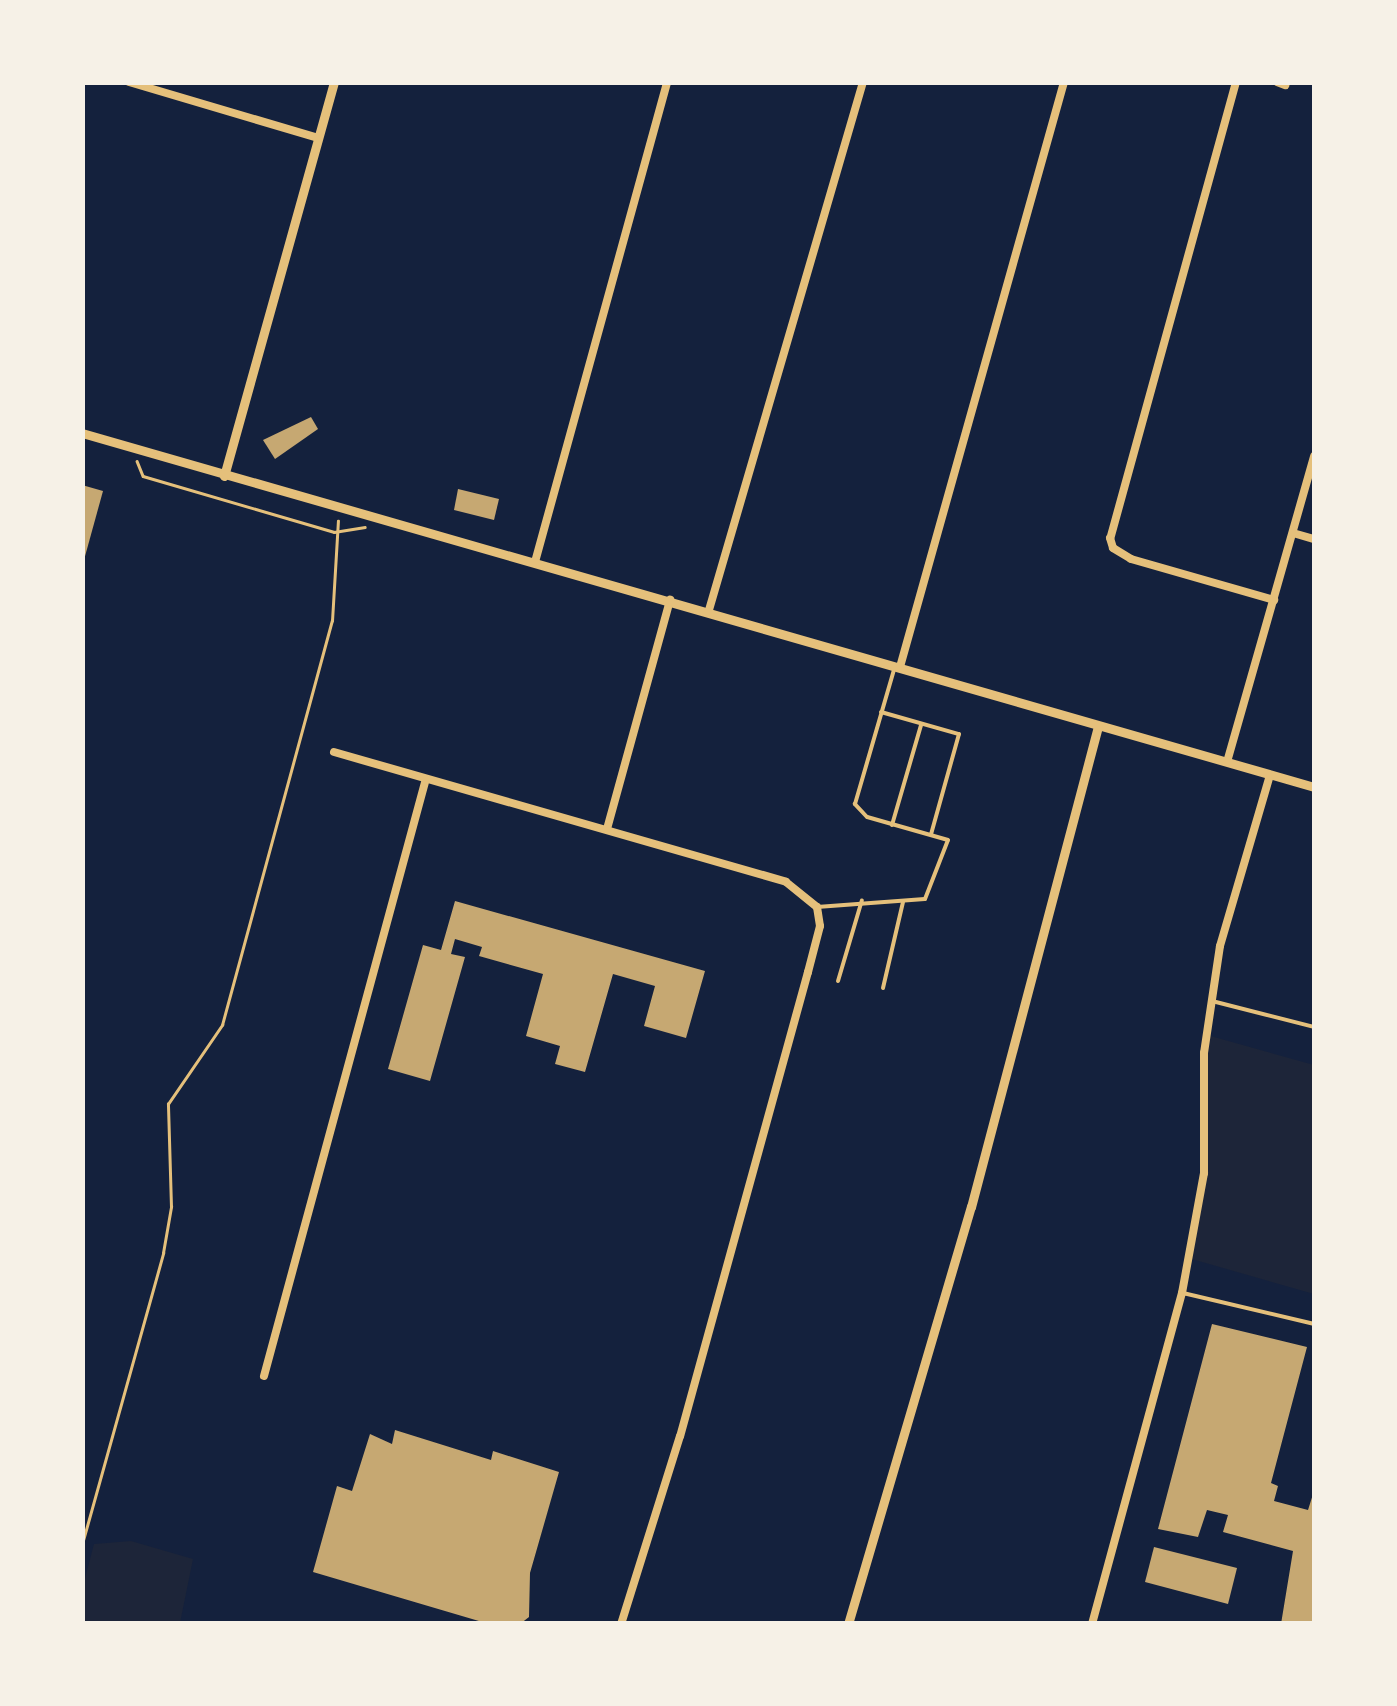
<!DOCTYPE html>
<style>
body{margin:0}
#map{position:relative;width:1397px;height:1706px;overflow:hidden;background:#14213d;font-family:"Asap Condensed",sans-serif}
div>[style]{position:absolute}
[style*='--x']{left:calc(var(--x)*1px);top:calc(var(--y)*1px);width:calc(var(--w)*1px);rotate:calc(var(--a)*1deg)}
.green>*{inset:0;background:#1d2539}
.building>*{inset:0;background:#c6a872}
.path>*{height:2.5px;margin:-1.25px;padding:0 1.25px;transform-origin:1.25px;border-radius:1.25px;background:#e5c07b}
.service>*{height:4px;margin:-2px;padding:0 2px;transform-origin:2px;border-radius:2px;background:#e5c07b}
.minor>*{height:8px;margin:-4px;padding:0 4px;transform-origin:4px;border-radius:4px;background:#e5c07b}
.tertiary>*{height:9px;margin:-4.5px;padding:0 4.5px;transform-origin:4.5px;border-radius:4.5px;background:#e5c07b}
span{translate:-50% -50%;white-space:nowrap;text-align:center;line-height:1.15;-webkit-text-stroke:8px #f6f1e7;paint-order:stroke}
.frame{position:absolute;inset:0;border:85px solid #f6f1e7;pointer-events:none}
</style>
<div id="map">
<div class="green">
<div style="clip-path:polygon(1207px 1035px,1314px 1065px,1314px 1294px,1188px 1258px,1204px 1173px)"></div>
<div style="clip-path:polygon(131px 1541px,193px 1559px,180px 1623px,83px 1623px,83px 1586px,94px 1544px)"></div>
</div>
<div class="building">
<div style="clip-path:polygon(311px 417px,318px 429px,275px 459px,263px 440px)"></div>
<div style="clip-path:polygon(82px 485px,103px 491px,84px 560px,82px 560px)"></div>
<div style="clip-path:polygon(458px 489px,499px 499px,494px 520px,454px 510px)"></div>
<div style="clip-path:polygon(455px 901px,705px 971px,686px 1038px,644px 1026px,655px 986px,613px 974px,585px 1072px,555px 1064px,560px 1046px,526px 1036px,543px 974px,479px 956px,482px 947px,455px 939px,451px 954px,465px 957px,430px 1081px,388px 1069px,423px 945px,441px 950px)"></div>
<div style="clip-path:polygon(1212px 1324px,1307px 1347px,1271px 1483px,1278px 1486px,1274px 1501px,1308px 1510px,1314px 1491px,1314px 1624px,1281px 1624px,1293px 1551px,1223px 1532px,1228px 1515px,1207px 1510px,1198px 1537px,1158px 1529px)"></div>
<div style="clip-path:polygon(395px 1430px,491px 1460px,493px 1451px,559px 1472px,530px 1573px,529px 1617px,520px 1624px,489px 1624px,313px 1572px,337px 1486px,352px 1491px,370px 1434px,392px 1444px)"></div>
<div style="clip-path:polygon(1154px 1547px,1237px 1568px,1228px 1604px,1145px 1582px)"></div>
</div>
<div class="path">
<div style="--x:137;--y:461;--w:16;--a:68"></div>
<div style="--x:143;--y:476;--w:199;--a:16.3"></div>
<div style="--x:334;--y:532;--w:31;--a:-9"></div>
<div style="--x:82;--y:1544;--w:302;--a:-74.4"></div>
<div style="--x:163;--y:1253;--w:47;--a:-80.1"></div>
<div style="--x:171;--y:1207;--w:103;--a:-91.7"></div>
<div style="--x:168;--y:1104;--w:96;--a:-55.6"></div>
<div style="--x:222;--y:1025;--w:419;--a:-74.8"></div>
<div style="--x:332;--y:621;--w:100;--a:-86.6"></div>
</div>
<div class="service">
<div style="--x:881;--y:712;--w:81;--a:15.8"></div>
<div style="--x:959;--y:734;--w:104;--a:105.6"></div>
<div style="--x:892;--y:825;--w:104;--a:-73.8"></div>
<div style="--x:817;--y:907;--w:108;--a:-4.2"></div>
<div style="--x:925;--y:899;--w:63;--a:-68.7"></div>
<div style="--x:948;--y:840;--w:84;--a:-164.1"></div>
<div style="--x:867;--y:817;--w:18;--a:-133"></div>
<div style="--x:855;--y:804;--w:140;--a:-73.8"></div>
<div style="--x:838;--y:981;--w:84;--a:-73.5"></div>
<div style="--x:883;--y:988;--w:88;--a:-76.9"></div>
<div style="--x:1212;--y:1001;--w:105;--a:14.3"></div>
<div style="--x:1183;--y:1293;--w:135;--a:13.3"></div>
</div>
<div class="minor">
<div style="--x:129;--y:82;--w:197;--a:16.5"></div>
<div style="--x:1236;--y:82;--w:473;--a:105.4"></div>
<div style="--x:1110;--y:538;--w:10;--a:73"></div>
<div style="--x:1113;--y:548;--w:21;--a:31"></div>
<div style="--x:1131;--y:559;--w:149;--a:16"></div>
<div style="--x:1277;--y:82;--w:9;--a:21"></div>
<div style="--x:1293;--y:533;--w:22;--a:16"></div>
<div style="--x:535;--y:562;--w:498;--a:-74.6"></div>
<div style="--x:709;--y:610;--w:550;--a:-73.74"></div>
<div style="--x:900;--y:667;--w:608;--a:-74.34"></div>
<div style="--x:334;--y:752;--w:470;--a:16"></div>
<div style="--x:786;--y:882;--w:40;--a:39"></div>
<div style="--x:817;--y:907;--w:19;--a:81"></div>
<div style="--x:820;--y:926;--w:48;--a:104.6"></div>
<div style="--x:808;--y:972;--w:481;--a:105.4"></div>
<div style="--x:680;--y:1436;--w:197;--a:107.4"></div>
<div style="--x:1227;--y:762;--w:318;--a:-74.1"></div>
<div style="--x:607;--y:829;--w:238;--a:-74.6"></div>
<div style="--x:264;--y:1376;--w:615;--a:-74.83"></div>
<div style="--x:1092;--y:1624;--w:343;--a:-74.8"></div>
<div style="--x:1182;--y:1293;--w:122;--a:-79.6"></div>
<div style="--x:1204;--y:1173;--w:120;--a:-90"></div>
<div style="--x:1204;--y:1053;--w:108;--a:-81.5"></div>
<div style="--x:1220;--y:946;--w:178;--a:-73.7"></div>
</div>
<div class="tertiary">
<div style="--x:82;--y:433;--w:1282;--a:16.03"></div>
<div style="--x:224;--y:476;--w:409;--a:-74.4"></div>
<div style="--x:848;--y:1624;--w:435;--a:-73.6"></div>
<div style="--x:971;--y:1207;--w:497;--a:-75.2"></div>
</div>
<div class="frame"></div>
</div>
